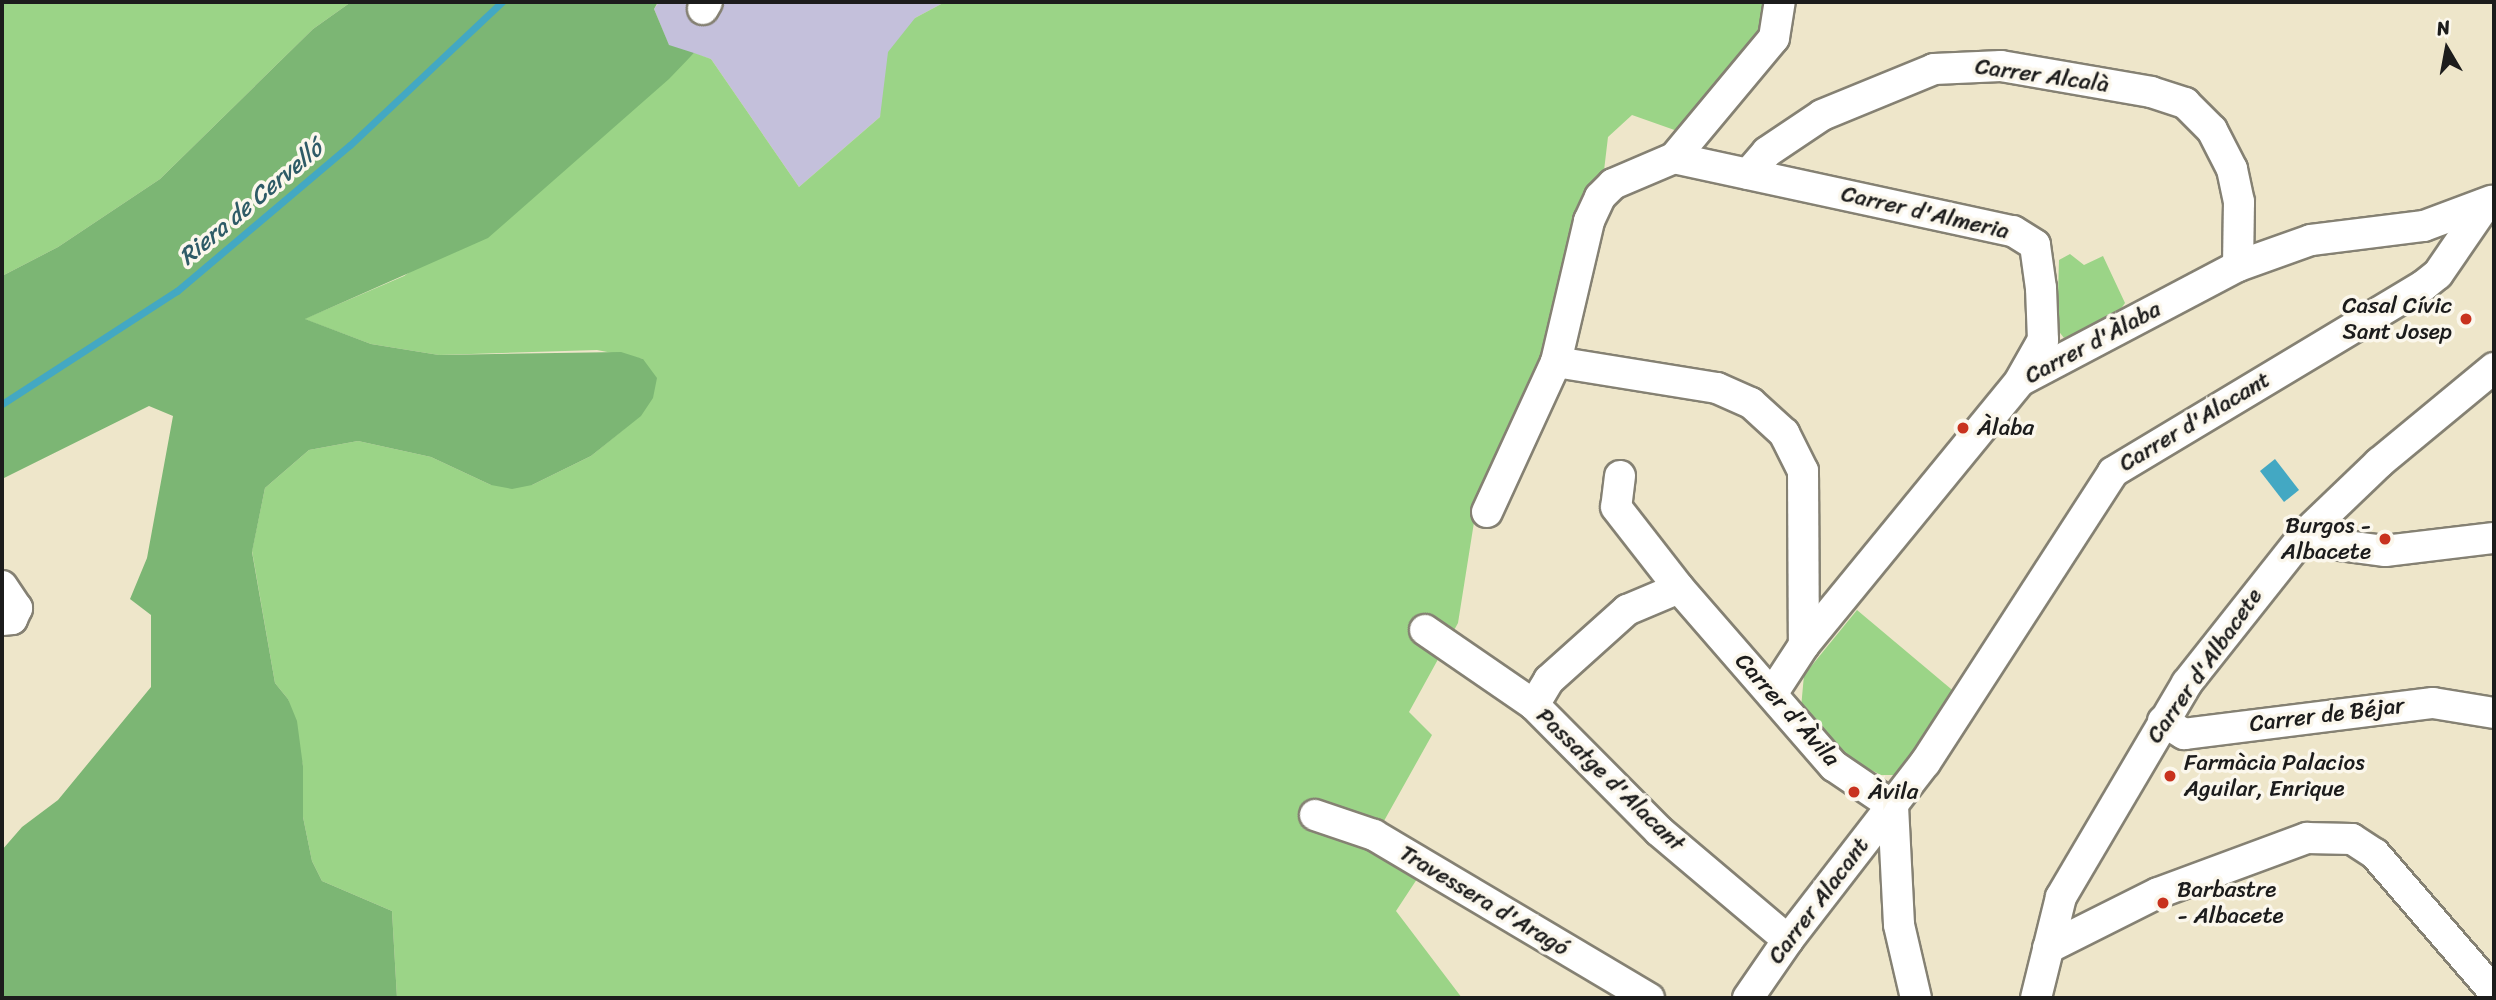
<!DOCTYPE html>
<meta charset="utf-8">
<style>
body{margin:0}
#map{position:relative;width:2496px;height:1000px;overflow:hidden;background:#eee6ca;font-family:Sriracha,sans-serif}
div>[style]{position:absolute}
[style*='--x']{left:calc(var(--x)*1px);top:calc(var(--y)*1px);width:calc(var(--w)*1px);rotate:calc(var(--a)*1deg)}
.industrial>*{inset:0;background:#c4c0db}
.green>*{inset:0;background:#9bd487}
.forest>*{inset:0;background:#7cb674}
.water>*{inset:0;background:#43a8c3}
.stream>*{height:7px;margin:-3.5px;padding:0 3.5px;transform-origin:3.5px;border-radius:3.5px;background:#43a8c3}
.roads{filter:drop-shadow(2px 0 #858173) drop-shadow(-2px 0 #858173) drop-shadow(0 2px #858173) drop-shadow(0 -2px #858173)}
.minor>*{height:30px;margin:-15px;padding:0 15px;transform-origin:15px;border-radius:15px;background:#fff}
.dots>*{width:19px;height:19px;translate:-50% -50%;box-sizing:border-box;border:4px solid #fbf7ec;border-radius:50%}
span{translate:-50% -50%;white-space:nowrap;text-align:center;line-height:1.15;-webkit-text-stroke:7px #fbf7ec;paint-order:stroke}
.street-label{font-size:23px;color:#1c1c1c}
.poi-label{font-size:23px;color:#1c1c1c}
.right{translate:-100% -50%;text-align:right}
.left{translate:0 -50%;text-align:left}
.water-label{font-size:24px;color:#2e5b67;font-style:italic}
.frame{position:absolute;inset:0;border:4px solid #1c1c1c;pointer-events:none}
.north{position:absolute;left:2412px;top:14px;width:70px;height:70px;-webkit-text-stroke:5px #fbf7ec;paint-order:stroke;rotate:350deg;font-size:19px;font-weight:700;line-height:28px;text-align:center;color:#1c1c1c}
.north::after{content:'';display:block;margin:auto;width:24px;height:32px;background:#1c1c1c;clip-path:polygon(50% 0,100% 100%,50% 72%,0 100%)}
</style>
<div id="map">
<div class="industrial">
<div style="clip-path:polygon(659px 2px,945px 2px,915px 18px,880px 117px,799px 187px,711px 59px,669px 46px,654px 9px)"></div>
</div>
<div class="green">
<div style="clip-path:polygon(2px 2px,351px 2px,313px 29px,160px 179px,58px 247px,2px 276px)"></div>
<div style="clip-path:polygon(945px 2px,1769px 2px,1763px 31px,1683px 133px,1632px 115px,1608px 137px,1603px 179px,1552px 354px,1475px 516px,1458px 623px,1409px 712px,1432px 735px,1370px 846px,1419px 876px,1396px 911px,1462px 998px,397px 998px,392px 911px,322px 881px,312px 861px,303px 817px,303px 766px,288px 699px,275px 683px,252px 551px,265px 488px,309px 450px,358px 441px,431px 457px,491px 485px,532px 485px,591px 456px,624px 429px,643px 359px,597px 350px,439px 355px,371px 344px,304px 319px,404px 276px,583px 153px,694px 53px,711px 59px,799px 187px,880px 117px,888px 52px,915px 18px)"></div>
<div style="clip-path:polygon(2070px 254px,2084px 265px,2103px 256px,2125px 303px,2116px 316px,2064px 338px,2057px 329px,2059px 260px)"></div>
<div style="clip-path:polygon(1857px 610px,1957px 694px,1898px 775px,1881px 775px,1859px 764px,1827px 740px,1801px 708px,1804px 675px)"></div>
</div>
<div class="forest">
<div style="clip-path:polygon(351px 2px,658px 2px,654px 9px,669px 45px,694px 53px,669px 79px,488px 238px,305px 319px,371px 344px,439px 355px,621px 352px,643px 359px,657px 378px,653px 398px,641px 416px,591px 456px,532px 485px,512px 489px,491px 485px,431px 457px,358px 441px,309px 450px,265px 488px,252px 552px,275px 683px,288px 699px,297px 721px,303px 766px,303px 817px,312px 861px,322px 881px,392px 911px,397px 998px,2px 998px,2px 850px,22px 827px,58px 800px,151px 687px,151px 615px,130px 599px,147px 558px,173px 416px,149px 406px,2px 479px,2px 276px,58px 247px,160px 179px,313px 29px)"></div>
</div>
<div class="water">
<div style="clip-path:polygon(2275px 459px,2299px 490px,2284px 502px,2260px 471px)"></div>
</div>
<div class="stream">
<div style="--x:2;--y:404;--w:208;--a:-32.9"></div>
<div style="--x:177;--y:291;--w:226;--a:-40.2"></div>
<div style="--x:350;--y:145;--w:209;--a:-43.3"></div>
</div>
<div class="roads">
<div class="minor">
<div style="--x:703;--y:9;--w:8;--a:-60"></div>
<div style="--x:1674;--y:158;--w:347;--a:12.2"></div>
<div style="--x:2013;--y:231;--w:26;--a:32"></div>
<div style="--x:2035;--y:245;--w:43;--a:82.1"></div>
<div style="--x:2041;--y:288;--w:52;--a:87.8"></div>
<div style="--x:2043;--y:340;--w:43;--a:119.6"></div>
<div style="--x:1748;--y:174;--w:29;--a:-49"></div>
<div style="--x:1767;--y:152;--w:66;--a:-33.9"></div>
<div style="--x:1822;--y:115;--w:121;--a:-22.3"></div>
<div style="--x:1934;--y:69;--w:67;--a:-2.6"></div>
<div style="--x:2001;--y:66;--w:152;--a:9.8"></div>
<div style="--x:2151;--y:92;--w:36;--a:18"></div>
<div style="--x:2185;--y:103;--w:38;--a:45"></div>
<div style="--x:2212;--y:130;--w:44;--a:62.9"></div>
<div style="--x:2232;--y:169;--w:34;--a:78"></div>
<div style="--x:2239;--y:202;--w:64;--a:90.9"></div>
<div style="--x:1556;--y:362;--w:163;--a:9.2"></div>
<div style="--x:1717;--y:388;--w:37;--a:24"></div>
<div style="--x:1751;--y:403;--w:45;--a:42.3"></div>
<div style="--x:1784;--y:433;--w:42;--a:63.4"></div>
<div style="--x:1803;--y:471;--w:174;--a:89.7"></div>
<div style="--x:1620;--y:476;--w:31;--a:97"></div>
<div style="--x:1616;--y:507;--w:103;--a:52.1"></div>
<div style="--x:1679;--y:588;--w:236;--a:49"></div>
<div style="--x:1834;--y:766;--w:71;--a:34.1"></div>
<div style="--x:1487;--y:512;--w:165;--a:-65.3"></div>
<div style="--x:1556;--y:362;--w:145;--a:-76.8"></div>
<div style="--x:1589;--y:221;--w:26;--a:-65"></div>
<div style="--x:1600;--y:197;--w:18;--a:-45"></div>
<div style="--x:1613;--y:184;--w:66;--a:-23.1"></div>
<div style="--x:1674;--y:158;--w:156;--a:-50.2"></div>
<div style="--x:1774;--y:38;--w:36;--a:-81"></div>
<div style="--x:2305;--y:534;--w:21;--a:25"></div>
<div style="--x:2324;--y:543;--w:62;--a:7.5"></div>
<div style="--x:2385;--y:551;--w:110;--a:-6.8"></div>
<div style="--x:2;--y:586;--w:27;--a:56"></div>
<div style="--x:17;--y:608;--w:12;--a:114"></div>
<div style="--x:12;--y:619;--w:10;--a:174"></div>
<div style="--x:1425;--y:630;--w:132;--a:34.5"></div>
<div style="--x:1534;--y:705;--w:177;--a:45.2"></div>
<div style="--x:1659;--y:831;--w:169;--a:40.2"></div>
<div style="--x:1772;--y:694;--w:59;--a:-56.9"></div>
<div style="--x:1804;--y:645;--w:341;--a:-50.7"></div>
<div style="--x:2020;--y:381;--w:246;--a:-27.8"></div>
<div style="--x:2238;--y:266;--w:77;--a:-19.6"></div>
<div style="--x:2311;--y:240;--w:114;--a:-7.1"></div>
<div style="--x:2424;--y:226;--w:72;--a:-20.5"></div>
<div style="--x:1534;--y:705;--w:29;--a:-59"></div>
<div style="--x:1549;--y:680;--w:105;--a:-41.9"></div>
<div style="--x:1627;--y:610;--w:56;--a:-22.9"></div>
<div style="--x:2163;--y:721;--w:25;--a:32"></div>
<div style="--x:2184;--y:734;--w:251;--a:-7.1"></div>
<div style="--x:2433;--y:703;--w:62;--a:9.3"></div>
<div style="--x:1893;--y:806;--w:119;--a:87.1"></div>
<div style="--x:1899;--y:925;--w:75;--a:76.9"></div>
<div style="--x:1315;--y:815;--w:62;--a:18.7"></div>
<div style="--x:1374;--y:835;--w:320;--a:30.7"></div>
<div style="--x:2048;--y:948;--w:123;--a:-26.6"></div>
<div style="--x:2158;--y:893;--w:159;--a:-20.3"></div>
<div style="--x:2307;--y:838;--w:45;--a:1.3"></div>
<div style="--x:2352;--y:839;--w:27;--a:33"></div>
<div style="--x:2375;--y:854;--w:182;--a:49.2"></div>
<div style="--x:1748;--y:998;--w:70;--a:-55.4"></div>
<div style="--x:1788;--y:940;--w:224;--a:-52.3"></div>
<div style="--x:1925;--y:763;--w:346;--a:-57.1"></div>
<div style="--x:2113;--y:472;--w:362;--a:-31"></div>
<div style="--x:2423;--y:286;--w:19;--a:-39"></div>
<div style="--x:2438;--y:274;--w:85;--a:-55.6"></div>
<div style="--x:2036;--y:998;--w:104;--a:-76.1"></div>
<div style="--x:2061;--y:897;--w:248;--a:-59.5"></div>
<div style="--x:2187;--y:683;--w:190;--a:-51.6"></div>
<div style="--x:2305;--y:534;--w:103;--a:-43.8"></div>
<div style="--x:2379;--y:463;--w:149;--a:-39.6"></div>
</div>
</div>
<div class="dots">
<div style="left:2466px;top:319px;background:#c8321e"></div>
<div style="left:1963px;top:428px;background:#c8321e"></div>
<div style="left:2385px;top:539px;background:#c8321e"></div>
<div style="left:2170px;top:776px;background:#c8321e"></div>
<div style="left:1854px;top:792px;background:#c8321e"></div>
<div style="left:2163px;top:903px;background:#c8321e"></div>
</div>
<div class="street-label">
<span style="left:2042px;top:76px;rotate:8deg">Carrer Alcalà</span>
<span style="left:1925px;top:213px;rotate:13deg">Carrer d'Almeria</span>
<span style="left:2093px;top:343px;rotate:-28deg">Carrer d'Àlaba</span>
<span style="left:2195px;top:422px;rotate:-31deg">Carrer d'Alacant</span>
<span style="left:2205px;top:666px;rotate:-55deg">Carrer d'Albacete</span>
<span style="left:1787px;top:710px;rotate:48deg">Carrer d'Àvila</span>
<span style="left:2327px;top:715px;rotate:-7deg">Carrer de Béjar</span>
<span style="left:1610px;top:780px;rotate:44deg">Passatge d'Alacant</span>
<span style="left:1484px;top:901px;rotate:31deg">Travessera d'Aragó</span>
<span style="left:1819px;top:901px;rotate:-53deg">Carrer Alacant</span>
</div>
<div class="poi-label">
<span class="right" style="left:2452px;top:319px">Casal Cívic<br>Sant Josep</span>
<span class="left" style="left:1977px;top:428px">Àlaba</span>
<span class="right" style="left:2371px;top:539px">Burgos -<br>Albacete</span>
<span class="left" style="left:2184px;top:776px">Farmàcia Palacios<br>Aguilar, Enrique</span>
<span class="left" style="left:1868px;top:792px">Àvila</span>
<span class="left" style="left:2177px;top:903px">Barbastre<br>- Albacete</span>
</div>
<div class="water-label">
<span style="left:251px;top:203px;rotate:-40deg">Riera de Cervelló</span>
</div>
<div class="frame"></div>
<div class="north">N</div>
</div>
